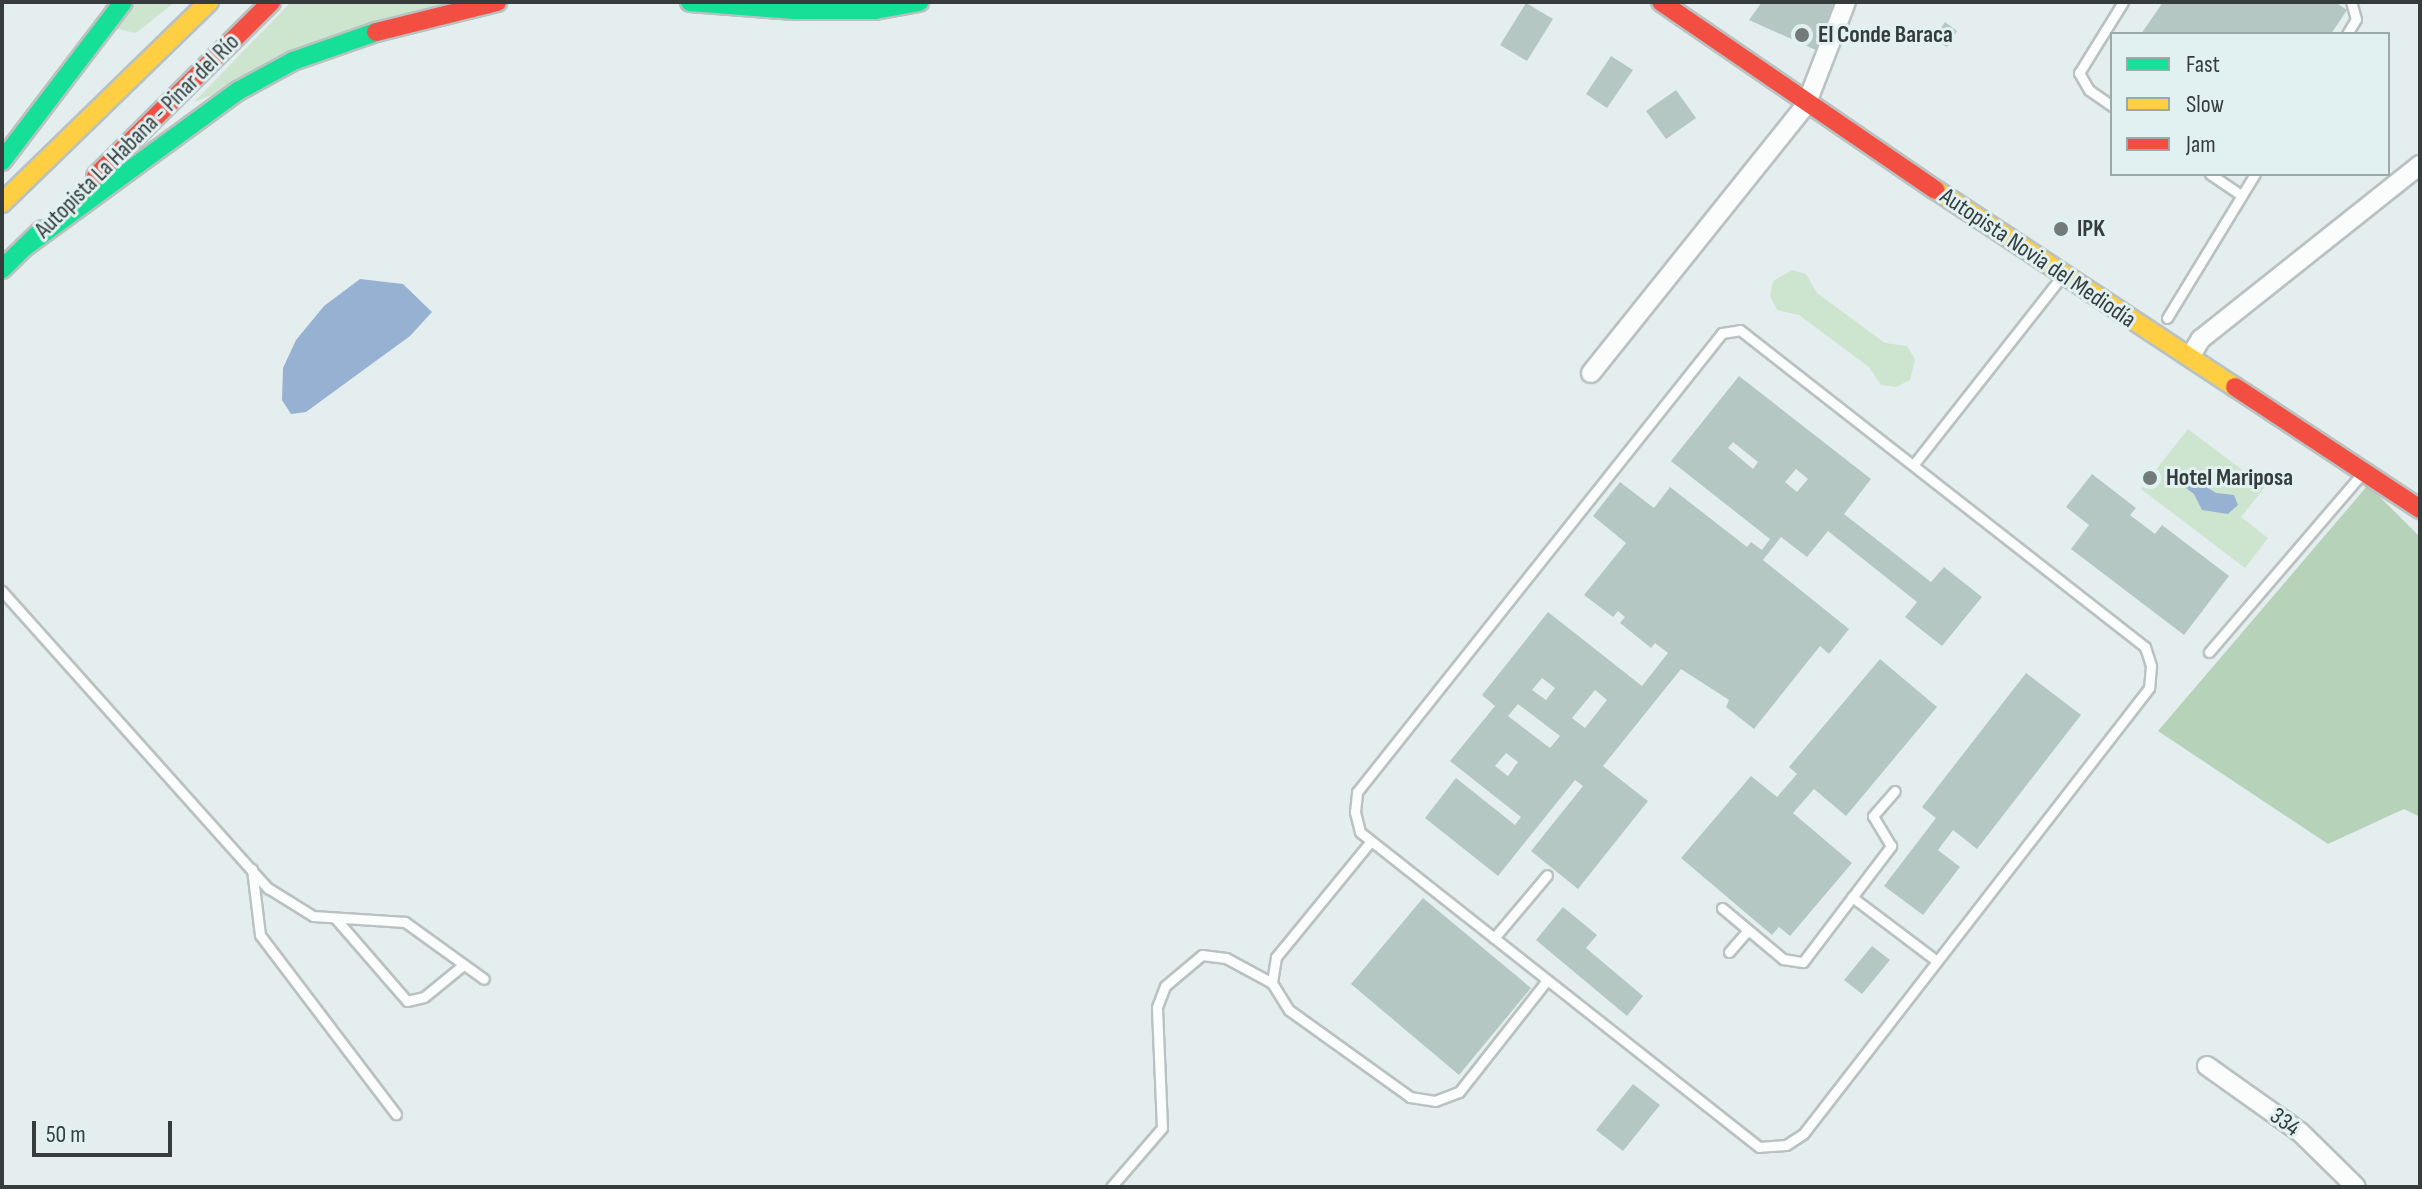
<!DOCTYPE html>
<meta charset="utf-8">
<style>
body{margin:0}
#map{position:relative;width:2422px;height:1189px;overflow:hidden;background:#e5eeee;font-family:"Sofia Sans Condensed",sans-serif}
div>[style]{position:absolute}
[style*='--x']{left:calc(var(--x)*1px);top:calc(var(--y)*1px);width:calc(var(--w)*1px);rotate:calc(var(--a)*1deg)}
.green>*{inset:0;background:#cde5cf}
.forest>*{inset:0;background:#b6d2b8}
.water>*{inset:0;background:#97b1d3}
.building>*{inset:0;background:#b5c7c3}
.roads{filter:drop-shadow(2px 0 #bac1c1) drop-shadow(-2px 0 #bac1c1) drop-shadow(0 2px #bac1c1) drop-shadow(0 -2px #bac1c1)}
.lane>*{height:9px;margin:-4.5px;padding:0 4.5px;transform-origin:4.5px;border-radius:4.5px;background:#fbfcfc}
.street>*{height:18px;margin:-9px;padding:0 9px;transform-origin:9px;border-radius:9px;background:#fbfcfc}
.fast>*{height:18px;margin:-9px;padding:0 9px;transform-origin:9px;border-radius:9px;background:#16e098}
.slow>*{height:18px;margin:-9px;padding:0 9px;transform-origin:9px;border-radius:9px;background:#ffcf43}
.jam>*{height:18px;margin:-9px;padding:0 9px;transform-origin:9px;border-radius:9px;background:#f24e42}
.dots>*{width:22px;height:22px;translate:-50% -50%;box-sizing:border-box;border:4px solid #e1f1f2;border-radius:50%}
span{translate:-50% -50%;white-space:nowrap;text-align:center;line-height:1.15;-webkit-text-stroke:6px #e1f1f2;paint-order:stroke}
.poi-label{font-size:24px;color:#363c3c;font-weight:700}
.left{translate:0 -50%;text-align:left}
.street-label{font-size:24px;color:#363c3c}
.frame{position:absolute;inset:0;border:4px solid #363c3c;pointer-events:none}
.legend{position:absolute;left:2110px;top:32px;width:280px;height:144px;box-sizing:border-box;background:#e1f1f2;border:2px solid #9da9a9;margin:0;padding:10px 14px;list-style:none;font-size:24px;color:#363c3c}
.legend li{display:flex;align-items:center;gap:16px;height:40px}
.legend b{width:40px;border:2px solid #9da9a9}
.scale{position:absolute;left:32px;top:1121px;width:140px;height:36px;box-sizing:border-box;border:4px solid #363c3c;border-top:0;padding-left:10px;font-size:24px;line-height:28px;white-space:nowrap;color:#363c3c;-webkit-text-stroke:6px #e1f1f2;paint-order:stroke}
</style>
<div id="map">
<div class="green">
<div style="clip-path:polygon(127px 2px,175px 2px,136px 33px,113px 28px)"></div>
<div style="clip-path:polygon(291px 2px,453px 2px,194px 102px)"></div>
<div style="clip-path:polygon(1792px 270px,1806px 274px,1817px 293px,1885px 343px,1907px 346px,1915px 359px,1910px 380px,1896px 387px,1881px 385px,1869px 367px,1799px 315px,1777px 310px,1770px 296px,1773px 281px)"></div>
<div style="clip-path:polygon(2188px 429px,2265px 487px,2241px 517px,2268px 538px,2245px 568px,2141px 489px)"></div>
</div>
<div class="forest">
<div style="clip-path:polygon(2368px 485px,2420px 537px,2420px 817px,2404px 809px,2328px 844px,2158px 731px)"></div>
</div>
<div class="water">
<div style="clip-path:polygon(360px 279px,403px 284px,432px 312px,410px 336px,306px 412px,291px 414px,282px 400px,283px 368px,296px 340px,324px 306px)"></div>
<div style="clip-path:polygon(2179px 470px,2216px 493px,2234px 495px,2238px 505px,2228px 514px,2202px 510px,2194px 494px,2179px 483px)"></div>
</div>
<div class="building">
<div style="clip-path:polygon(1762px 2px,1834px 2px,1816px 50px,1749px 20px)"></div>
<div style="clip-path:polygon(2163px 2px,2335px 2px,2347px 10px,2331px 34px,2141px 34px)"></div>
<div style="clip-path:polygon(1526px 3px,1553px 19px,1527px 61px,1500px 45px)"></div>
<div style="clip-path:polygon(1945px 22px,1957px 31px,1947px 47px,1934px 39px)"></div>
<div style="clip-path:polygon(1611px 56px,1633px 70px,1607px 108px,1586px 94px)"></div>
<div style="clip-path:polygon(1676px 90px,1696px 118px,1666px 139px,1646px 111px)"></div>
<div style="clip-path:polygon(evenodd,1739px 376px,1871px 479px,1844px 514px,1931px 582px,1944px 567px,1982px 597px,1942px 646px,1905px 617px,1917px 602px,1828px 531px,1807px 557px,1781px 537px,1763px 560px,1849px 629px,1829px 654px,1820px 646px,1754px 729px,1726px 707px,1729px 700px,1681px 669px,1603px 766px,1648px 801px,1578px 889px,1531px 851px,1583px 786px,1575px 780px,1498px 876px,1425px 818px,1456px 778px,1515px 825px,1521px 817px,1450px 761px,1495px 706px,1482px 695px,1548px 612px,1642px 686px,1668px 653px,1655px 643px,1651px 648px,1620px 623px,1625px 617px,1618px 611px,1613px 617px,1584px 595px,1626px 543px,1593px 516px,1620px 482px,1654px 508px,1670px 487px,1747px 547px,1751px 542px,1762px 550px,1770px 539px,1671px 461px,1739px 376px,1733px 442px,1758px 462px,1753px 469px,1728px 448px,1733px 442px,1739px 376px,1796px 469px,1808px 479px,1797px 492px,1785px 482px,1796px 469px,1739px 376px,1542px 678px,1555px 688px,1546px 700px,1532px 690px,1542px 678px,1739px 376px,1595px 690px,1607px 700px,1585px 728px,1572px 718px,1595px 690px,1739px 376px,1518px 704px,1560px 736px,1550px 748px,1508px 716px,1518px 704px,1739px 376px,1506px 753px,1518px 762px,1508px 776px,1495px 766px,1506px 753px)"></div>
<div style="clip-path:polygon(2092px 474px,2136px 508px,2130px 515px,2155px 534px,2162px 525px,2229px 576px,2184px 635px,2071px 549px,2089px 525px,2066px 507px)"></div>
<div style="clip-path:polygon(1880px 659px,1937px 707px,1846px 816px,1814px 789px,1793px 813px,1852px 863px,1790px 936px,1779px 927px,1772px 935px,1681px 858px,1751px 776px,1777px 797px,1797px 774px,1789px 767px)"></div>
<div style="clip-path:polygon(2026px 673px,2081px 715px,1977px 849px,1953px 830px,1938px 850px,1960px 867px,1923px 915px,1884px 886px,1936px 818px,1922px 807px)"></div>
<div style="clip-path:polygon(1423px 898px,1531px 988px,1459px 1075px,1351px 984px)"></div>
<div style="clip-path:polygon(1563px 907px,1597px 935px,1586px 948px,1643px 996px,1627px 1016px,1536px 940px)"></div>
<div style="clip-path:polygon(1872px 946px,1890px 960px,1862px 994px,1844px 980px)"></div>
<div style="clip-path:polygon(1633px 1084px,1660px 1105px,1623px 1151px,1596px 1130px)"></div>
</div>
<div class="roads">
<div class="lane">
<div style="--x:2347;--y:34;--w:17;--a:-59"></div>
<div style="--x:2356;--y:19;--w:18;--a:-106"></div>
<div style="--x:2112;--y:106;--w:28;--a:-145"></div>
<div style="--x:2089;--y:90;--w:20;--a:-120"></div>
<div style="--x:2079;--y:73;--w:84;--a:-58.2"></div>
<div style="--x:2210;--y:174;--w:37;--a:34"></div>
<div style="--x:2167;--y:318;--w:169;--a:-58.6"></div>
<div style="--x:1740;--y:330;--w:514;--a:38.05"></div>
<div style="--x:2145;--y:647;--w:20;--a:72"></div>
<div style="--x:2151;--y:666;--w:22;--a:95"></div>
<div style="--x:2149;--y:688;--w:564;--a:127.8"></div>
<div style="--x:1803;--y:1134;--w:20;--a:147"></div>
<div style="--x:1786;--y:1145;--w:27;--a:176"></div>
<div style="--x:1759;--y:1147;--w:508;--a:-141.71"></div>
<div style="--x:1360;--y:832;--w:21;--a:-104"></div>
<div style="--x:1355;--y:812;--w:20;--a:-84"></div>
<div style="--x:1357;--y:792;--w:586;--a:-51.51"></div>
<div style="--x:1722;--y:333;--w:18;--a:-9"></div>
<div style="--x:1914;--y:464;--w:234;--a:-51.8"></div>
<div style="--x:2;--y:591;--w:399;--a:48.2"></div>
<div style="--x:268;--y:888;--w:53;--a:31.9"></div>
<div style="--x:313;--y:916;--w:92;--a:3.7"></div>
<div style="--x:405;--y:922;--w:97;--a:35.8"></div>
<div style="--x:2209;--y:652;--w:230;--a:-49.4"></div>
<div style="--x:1371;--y:841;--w:150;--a:129.3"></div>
<div style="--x:1276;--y:957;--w:26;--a:99"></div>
<div style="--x:1272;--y:983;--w:32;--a:58"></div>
<div style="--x:1289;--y:1010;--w:149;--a:35.7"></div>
<div style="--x:1410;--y:1097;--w:25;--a:9"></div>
<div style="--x:1435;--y:1101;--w:26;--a:-21"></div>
<div style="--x:1459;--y:1092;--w:142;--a:-51.8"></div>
<div style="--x:252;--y:869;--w:66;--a:83.1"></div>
<div style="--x:260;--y:935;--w:225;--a:52.8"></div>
<div style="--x:1852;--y:897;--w:106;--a:37"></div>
<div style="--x:1722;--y:908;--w:80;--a:39.9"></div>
<div style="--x:1783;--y:959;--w:20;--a:9"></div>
<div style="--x:1803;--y:962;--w:146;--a:-52.8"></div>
<div style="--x:1891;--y:846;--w:35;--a:-121"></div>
<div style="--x:1873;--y:816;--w:33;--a:-49"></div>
<div style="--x:336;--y:919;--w:108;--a:49.1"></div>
<div style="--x:407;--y:1001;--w:17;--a:-13"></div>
<div style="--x:424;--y:997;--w:49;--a:-39.2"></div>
<div style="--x:1494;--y:938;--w:82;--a:-49.9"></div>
<div style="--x:1729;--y:952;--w:29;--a:-49"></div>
<div style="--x:1111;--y:1187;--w:78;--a:-49.2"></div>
<div style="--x:1162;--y:1128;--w:121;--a:-92.4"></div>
<div style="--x:1157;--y:1007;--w:22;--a:-69"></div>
<div style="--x:1165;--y:986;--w:48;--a:-40"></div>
<div style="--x:1202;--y:955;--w:24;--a:7"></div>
<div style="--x:1226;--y:958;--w:52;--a:28.5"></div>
</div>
<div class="street">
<div style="--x:2190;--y:357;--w:21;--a:-59"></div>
<div style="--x:2201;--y:339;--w:280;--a:-38.5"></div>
<div style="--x:1591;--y:373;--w:344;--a:-51.3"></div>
<div style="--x:1806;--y:105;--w:110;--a:-68.8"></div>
<div style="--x:2207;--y:1066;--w:114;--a:35.4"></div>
<div style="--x:2300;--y:1132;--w:78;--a:44.5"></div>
</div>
<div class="fast">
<div style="--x:690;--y:2;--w:104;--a:4.4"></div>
<div style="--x:794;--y:10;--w:81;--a:0"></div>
<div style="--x:875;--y:10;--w:45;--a:-10.3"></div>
<div style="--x:2;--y:161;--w:200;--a:-52.7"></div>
<div style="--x:26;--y:246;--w:263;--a:-36.2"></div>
<div style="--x:238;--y:91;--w:63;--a:-28.6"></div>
<div style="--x:293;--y:61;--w:88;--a:-19.3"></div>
<div style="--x:2;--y:269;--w:56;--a:-44.3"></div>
</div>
<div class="slow">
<div style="--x:1936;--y:190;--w:358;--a:33.4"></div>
<div style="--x:2;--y:203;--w:289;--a:-44.2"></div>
</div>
<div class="jam">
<div style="--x:1661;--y:2;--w:333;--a:34.4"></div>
<div style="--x:376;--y:32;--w:125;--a:-13.9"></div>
<div style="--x:96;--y:176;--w:247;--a:-44.8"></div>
<div style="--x:2235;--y:387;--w:222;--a:33.4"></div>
</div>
</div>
<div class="dots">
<div style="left:1802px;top:35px;background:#737a7a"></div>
<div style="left:2061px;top:229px;background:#737a7a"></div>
<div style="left:2150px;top:478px;background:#737a7a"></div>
</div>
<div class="poi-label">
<span class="left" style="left:1818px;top:35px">El Conde Baraca</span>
<span class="left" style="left:2077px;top:229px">IPK</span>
<span class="left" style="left:2166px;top:478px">Hotel Mariposa</span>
</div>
<div class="street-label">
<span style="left:137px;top:136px;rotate:-45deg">Autopista La Habana - Pinar del Río</span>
<span style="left:2038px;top:258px;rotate:34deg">Autopista Novia del Mediodía</span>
<span style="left:2285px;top:1122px;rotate:37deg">334</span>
</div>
<div class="frame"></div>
<ul class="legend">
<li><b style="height:10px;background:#16e098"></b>Fast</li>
<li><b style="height:10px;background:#ffcf43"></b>Slow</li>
<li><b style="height:10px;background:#f24e42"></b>Jam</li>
</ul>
<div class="scale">50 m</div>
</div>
